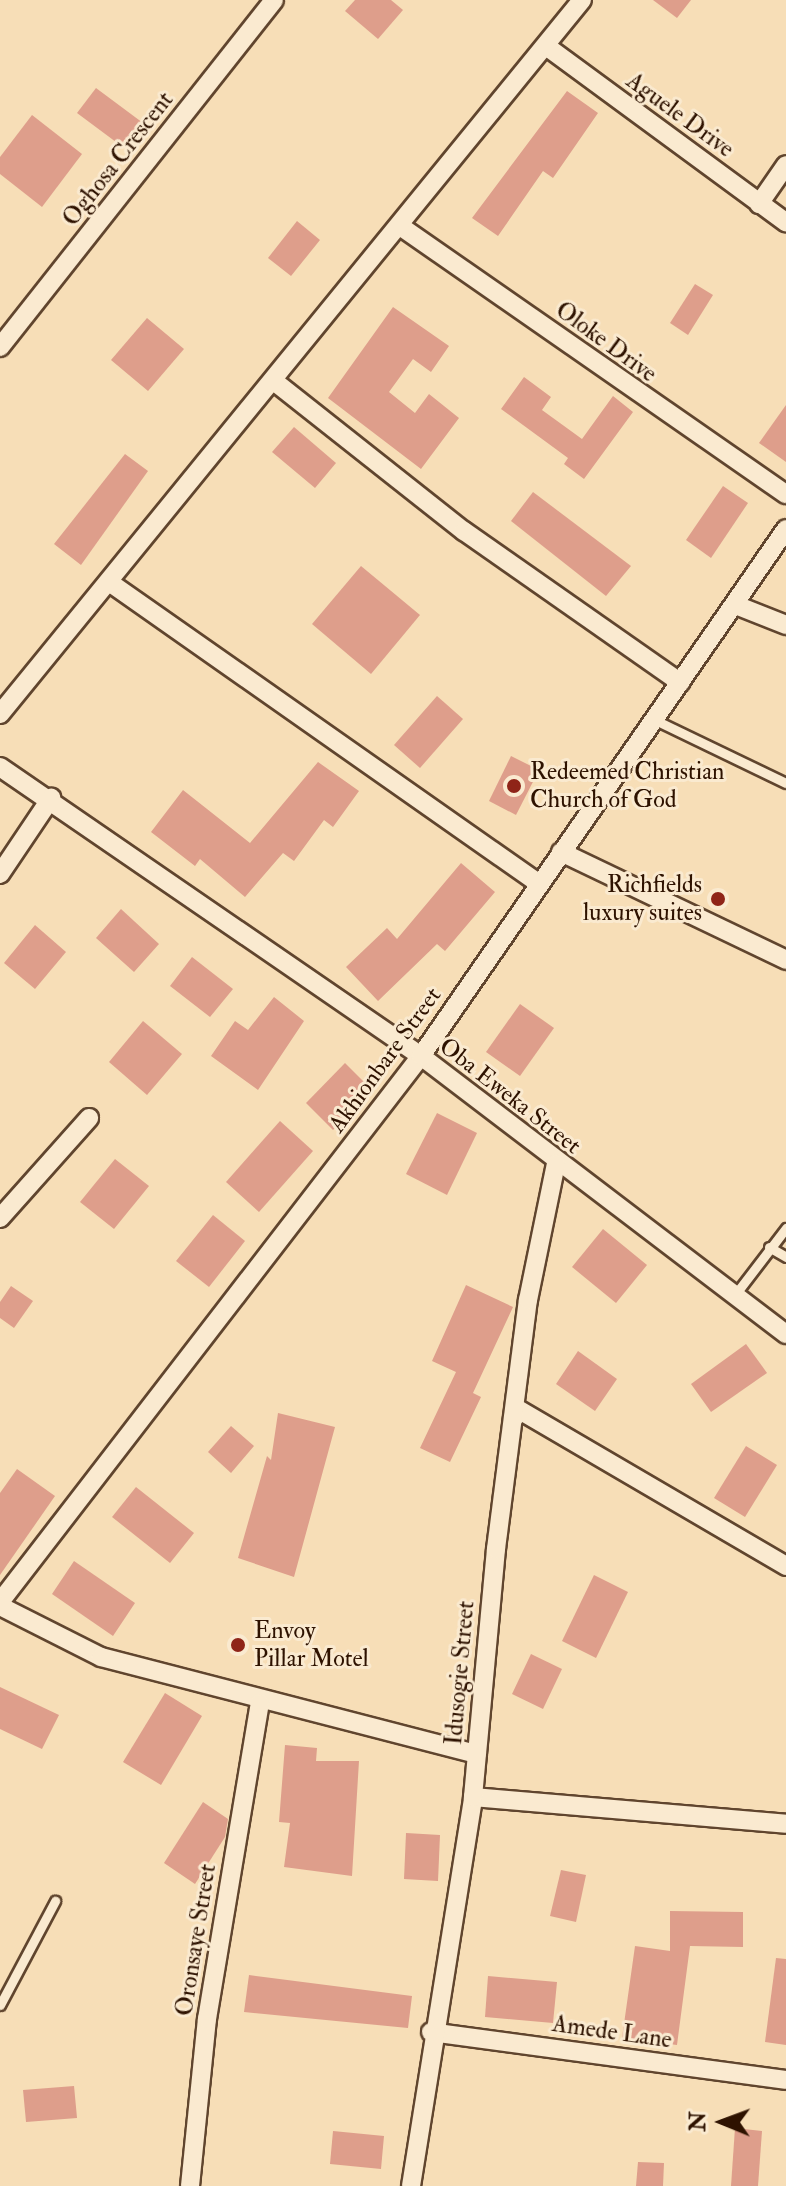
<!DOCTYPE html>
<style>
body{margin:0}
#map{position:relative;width:786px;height:2186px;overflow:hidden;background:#f7deb7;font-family:"IM FELL Double Pica",serif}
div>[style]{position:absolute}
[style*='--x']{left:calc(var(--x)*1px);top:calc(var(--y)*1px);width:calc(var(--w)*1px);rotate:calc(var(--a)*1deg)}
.building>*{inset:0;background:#de9e8b}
.roads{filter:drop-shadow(2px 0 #60452e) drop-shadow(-2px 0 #60452e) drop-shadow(0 2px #60452e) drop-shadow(0 -2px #60452e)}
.lane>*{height:9px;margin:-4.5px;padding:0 4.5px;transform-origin:4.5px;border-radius:4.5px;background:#faead0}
.street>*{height:18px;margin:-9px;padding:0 9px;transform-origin:9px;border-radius:9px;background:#faead0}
.dots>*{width:22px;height:22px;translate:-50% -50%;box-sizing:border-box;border:4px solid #faead0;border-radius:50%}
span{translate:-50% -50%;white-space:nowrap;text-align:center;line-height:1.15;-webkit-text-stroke:6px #faead0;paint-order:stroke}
.street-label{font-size:24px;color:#2e1200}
.poi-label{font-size:24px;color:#2e1200}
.left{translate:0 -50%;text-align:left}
.right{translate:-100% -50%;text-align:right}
.north{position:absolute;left:682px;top:2082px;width:80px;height:80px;-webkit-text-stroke:6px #faead0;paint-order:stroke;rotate:271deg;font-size:22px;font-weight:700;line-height:32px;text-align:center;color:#2e1200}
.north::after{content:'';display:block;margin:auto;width:28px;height:36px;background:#2e1200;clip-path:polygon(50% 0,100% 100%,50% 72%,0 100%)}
</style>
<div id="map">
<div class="building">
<div style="clip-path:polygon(355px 0,391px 0,403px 10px,378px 39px,345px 11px)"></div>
<div style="clip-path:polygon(653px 0,691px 0,677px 18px)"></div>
<div style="clip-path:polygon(96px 88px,143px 123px,124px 148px,77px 113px)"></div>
<div style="clip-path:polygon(567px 91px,598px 113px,553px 178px,543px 171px,498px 236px,472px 218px)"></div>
<div style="clip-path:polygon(32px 115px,82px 154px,42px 207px,0 174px,0 157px)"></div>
<div style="clip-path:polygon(297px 221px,320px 240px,291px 276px,268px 258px)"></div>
<div style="clip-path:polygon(695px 284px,713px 295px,688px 335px,670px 323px)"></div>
<div style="clip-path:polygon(393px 307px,449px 346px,431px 372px,413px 359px,389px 392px,415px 413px,429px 394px,459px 418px,421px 469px,328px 398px)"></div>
<div style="clip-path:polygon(147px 318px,184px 349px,148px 391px,111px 360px)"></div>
<div style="clip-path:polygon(524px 377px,551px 397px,542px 410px,582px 439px,613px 396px,633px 412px,584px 479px,564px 464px,568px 458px,501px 409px)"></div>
<div style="clip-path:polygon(786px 405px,786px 462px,759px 443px)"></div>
<div style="clip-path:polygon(294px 427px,336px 463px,315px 488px,272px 452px)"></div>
<div style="clip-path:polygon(125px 454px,148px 471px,81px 565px,54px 544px)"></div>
<div style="clip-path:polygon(723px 486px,748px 503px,711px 558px,686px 540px)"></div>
<div style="clip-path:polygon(533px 492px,631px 566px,606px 596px,511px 521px)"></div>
<div style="clip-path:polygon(361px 566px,420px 615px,371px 674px,312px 624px)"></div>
<div style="clip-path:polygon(437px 696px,463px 719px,420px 768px,394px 745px)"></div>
<div style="clip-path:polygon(511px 756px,539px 770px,516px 815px,489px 801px)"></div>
<div style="clip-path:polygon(318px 762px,359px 791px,333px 827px,324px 820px,294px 861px,283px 853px,245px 897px,200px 859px,195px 866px,151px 832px,183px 790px,250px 843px)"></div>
<div style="clip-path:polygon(461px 863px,495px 892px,445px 951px,437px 944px,378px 1001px,346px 967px,387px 928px,397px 939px)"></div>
<div style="clip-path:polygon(121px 909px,159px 944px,134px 972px,96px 938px)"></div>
<div style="clip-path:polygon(35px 925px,66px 952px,35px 989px,4px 963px)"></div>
<div style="clip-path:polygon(192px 957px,233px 989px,210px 1017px,170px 986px)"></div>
<div style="clip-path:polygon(274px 997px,304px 1021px,258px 1090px,211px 1056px,235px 1021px,248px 1030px)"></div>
<div style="clip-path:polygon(520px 1004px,554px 1028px,520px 1076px,486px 1052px)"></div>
<div style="clip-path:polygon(143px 1021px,182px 1054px,147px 1095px,109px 1062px)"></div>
<div style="clip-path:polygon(345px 1063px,372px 1090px,333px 1130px,306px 1103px)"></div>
<div style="clip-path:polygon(437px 1113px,477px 1133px,447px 1195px,406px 1174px)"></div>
<div style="clip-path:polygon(280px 1121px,313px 1151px,259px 1212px,226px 1182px)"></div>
<div style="clip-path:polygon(115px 1159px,149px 1186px,114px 1229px,80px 1202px)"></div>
<div style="clip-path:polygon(213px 1215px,245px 1241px,209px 1287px,176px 1261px)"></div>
<div style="clip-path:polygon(603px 1229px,647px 1265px,616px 1303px,572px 1267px)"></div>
<div style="clip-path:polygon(466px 1285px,513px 1307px,473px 1393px,481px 1397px,450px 1462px,420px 1448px,456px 1372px,432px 1361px)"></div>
<div style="clip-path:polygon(11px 1286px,33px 1301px,14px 1328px,0 1318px,0 1302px)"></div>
<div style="clip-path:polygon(746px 1344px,767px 1373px,711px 1412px,691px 1384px)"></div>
<div style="clip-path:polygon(578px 1351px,617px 1379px,595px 1411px,556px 1384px)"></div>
<div style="clip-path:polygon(278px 1413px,335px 1427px,294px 1577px,238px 1558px,267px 1456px,271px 1460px)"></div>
<div style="clip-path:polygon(231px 1426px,254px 1446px,231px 1473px,208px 1452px)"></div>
<div style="clip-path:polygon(746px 1446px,777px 1465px,745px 1517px,714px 1498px)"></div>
<div style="clip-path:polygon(17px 1469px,55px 1496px,0 1575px,0 1493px)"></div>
<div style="clip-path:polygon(136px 1487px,194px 1533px,170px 1563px,112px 1517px)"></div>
<div style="clip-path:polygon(74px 1561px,135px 1603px,113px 1636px,52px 1594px)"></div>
<div style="clip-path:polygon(594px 1575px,628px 1592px,596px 1658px,562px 1641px)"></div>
<div style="clip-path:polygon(531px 1654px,562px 1669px,543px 1709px,512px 1694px)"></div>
<div style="clip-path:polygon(0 1687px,59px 1715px,42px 1749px,0 1729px)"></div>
<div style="clip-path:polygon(165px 1693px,202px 1716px,161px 1785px,123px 1762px)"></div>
<div style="clip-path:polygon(285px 1745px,317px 1748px,316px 1761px,359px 1761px,352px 1876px,284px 1867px,290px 1823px,279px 1822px)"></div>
<div style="clip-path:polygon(203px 1802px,228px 1819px,225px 1837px,195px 1884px,164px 1863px)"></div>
<div style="clip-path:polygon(406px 1833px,440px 1835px,438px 1881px,404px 1879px)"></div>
<div style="clip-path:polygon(561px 1870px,586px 1875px,576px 1922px,550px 1916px)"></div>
<div style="clip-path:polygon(670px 1911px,743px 1912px,743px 1947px,690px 1946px,677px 2045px,622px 2038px,635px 1946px,670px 1951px)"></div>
<div style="clip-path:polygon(776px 1958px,786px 1959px,786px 2045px,765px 2042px)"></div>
<div style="clip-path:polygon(249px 1975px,412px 1996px,408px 2028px,244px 2012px)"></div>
<div style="clip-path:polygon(488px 1976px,557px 1982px,553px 2023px,485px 2017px)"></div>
<div style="clip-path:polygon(74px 2086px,77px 2118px,26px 2122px,23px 2090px)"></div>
<div style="clip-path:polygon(735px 2128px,762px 2131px,758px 2186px,731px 2186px)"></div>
<div style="clip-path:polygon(333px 2131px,384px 2136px,381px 2169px,330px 2164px)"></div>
<div style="clip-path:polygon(638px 2162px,664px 2163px,663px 2186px,636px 2186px)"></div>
</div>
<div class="roads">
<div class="lane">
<div style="--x:655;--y:720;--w:145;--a:25.7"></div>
<div style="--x:769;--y:1247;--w:20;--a:30"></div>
<div style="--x:734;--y:1296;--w:86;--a:-52.6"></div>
<div style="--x:0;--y:2005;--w:118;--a:-62.1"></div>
</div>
<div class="street">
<div style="--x:546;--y:46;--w:298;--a:36.3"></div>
<div style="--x:759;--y:204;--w:47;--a:-55.3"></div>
<div style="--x:400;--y:226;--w:470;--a:34.8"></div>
<div style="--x:0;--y:347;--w:442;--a:-51.7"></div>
<div style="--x:275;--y:382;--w:241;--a:38.3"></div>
<div style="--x:464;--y:531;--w:264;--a:35"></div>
<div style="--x:109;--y:582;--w:524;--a:35.05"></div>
<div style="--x:738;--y:606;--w:52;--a:21.6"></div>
<div style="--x:0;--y:714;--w:921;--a:-50.82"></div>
<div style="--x:0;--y:767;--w:511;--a:34.47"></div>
<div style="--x:421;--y:1056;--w:459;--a:37.3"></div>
<div style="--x:561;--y:852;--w:250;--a:25.6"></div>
<div style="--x:0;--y:874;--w:92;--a:-56.1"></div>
<div style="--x:0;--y:1218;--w:134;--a:-48.3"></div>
<div style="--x:515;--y:1417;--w:9;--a:-84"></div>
<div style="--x:516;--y:1408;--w:313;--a:30.3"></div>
<div style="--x:0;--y:1602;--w:689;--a:-52.37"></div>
<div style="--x:421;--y:1056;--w:641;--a:-55.29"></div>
<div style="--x:0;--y:1606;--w:113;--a:26.8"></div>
<div style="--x:101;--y:1657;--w:388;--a:14.5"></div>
<div style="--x:473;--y:1797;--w:314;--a:4.9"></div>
<div style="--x:431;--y:2032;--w:358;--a:7.7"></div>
<div style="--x:190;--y:2186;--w:168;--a:-84.2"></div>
<div style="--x:207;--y:2019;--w:320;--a:-80.5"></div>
<div style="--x:411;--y:2186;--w:394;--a:-80.9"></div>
<div style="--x:473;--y:1797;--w:249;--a:-84.7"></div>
<div style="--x:496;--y:1549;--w:251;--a:-82.7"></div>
<div style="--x:528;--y:1300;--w:139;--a:-78.4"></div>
</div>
</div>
<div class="dots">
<div style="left:514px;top:786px;background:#8f2418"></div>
<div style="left:718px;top:899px;background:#8f2418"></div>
<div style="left:238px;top:1645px;background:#8f2418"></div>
</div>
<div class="street-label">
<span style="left:680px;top:115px;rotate:36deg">Aguele Drive</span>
<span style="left:118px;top:159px;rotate:-52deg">Oghosa Crescent</span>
<span style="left:606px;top:342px;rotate:36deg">Oloke Drive</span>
<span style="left:385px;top:1060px;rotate:-54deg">Akhionbare Street</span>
<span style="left:510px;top:1096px;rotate:38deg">Oba Eweka Street</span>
<span style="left:460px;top:1673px;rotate:-85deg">Idusogie Street</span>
<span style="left:196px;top:1940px;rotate:-81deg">Oronsaye Street</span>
<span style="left:612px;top:2032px;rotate:8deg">Amede Lane</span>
</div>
<div class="poi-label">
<span class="left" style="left:530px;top:786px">Redeemed Christian<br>Church of God</span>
<span class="right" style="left:702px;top:899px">Richfields<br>luxury suites</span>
<span class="left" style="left:254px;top:1645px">Envoy<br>Pillar Motel</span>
</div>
<div class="north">N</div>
</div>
